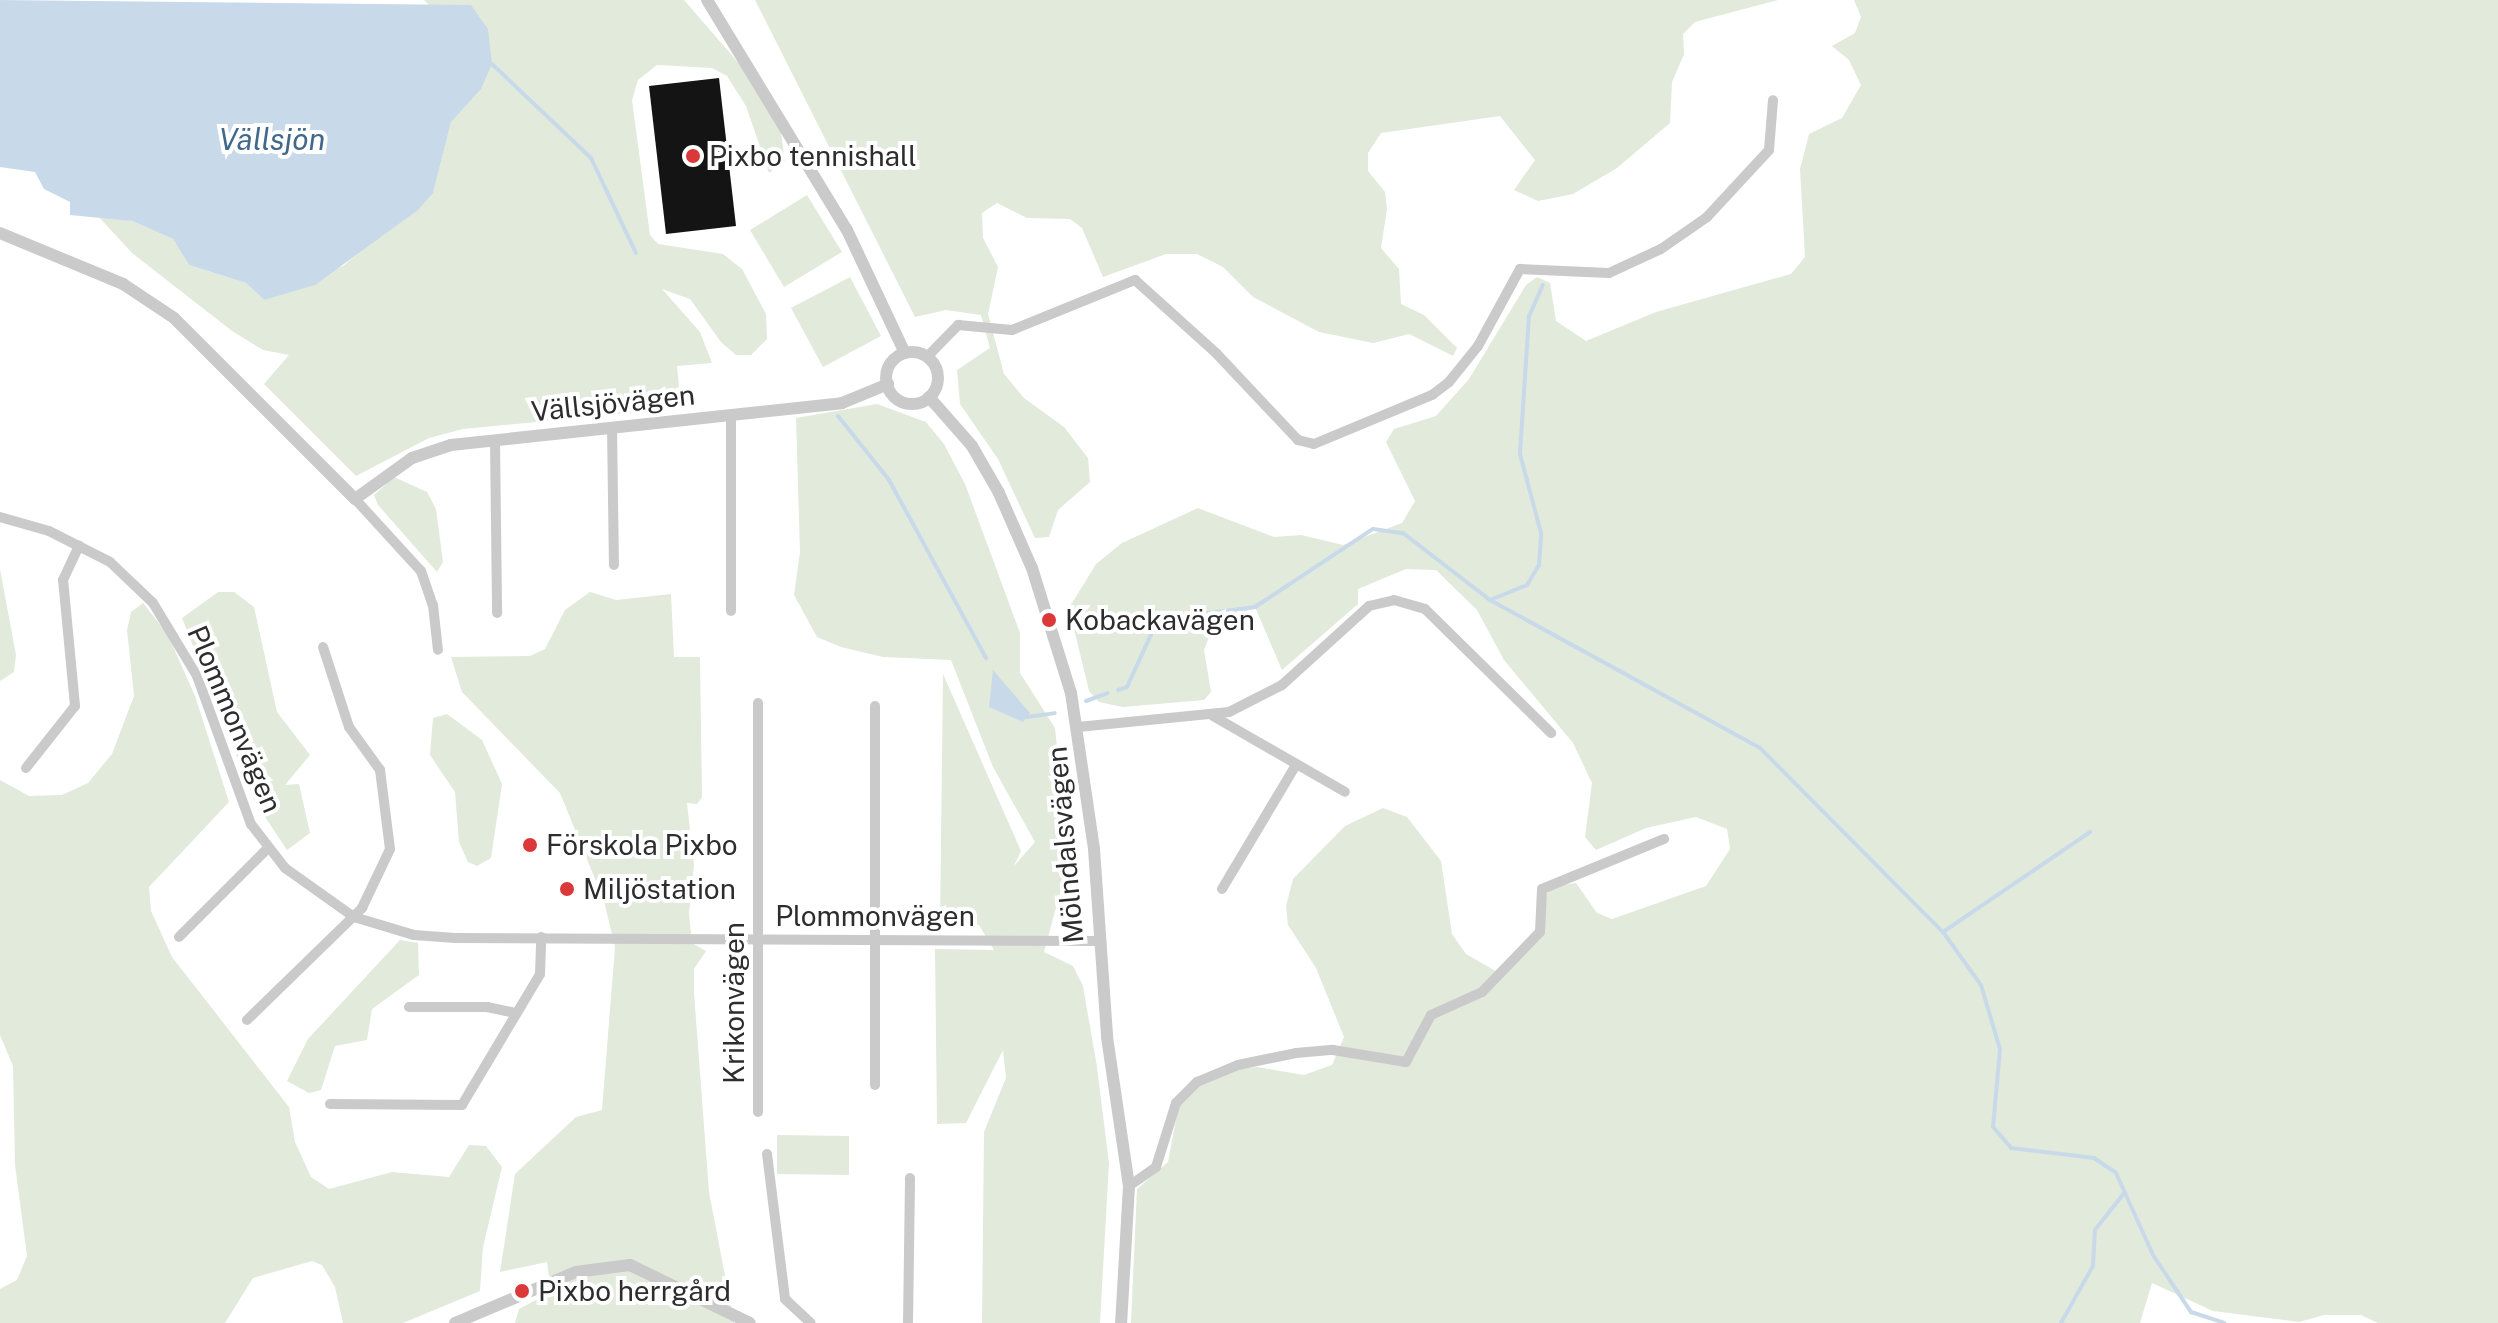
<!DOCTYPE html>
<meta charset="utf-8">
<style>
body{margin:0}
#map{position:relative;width:2498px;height:1323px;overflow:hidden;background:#fff;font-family:"Public Sans",sans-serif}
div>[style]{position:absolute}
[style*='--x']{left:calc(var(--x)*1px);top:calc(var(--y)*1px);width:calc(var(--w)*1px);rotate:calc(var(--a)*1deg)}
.green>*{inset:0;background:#e2eadb}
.water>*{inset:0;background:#c8dae9}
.stream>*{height:4px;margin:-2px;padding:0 2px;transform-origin:2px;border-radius:2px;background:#c8dae9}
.building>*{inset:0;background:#141414}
.minor>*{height:10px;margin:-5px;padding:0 5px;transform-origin:5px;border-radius:5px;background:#cacaca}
.tertiary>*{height:12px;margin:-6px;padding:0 6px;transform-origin:6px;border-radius:6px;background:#cacaca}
.tertiary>.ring{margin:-6px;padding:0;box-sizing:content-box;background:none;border:12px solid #cacaca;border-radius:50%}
.dots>*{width:22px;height:22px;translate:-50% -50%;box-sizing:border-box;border:4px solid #fff;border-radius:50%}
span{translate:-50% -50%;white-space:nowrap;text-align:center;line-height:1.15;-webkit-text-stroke:8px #fff;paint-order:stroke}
.poi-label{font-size:28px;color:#2d2d2d}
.left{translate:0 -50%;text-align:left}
.street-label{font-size:28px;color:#2d2d2d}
.water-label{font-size:30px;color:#40698a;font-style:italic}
</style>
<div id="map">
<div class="green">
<div style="clip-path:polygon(424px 0,684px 0,742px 67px,780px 126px,785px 161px,769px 173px,746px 106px,727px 76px,712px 68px,657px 65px,638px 80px,632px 100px,650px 235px,658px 244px,723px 254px,742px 269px,766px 314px,767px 339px,751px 355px,736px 355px,721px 342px,690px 299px,662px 289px,700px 332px,712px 363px,677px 366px,681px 408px,463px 429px,429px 438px,356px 476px,264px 384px,289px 355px,263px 350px,232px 331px,132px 253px,98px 216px,132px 221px,173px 239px,189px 265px,246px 283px,264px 300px,343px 266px,433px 192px,451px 121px,480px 89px,454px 5px,431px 7px)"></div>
<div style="clip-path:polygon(755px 0,1778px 0,1695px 22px,1683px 34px,1684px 54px,1672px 82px,1670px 123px,1617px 168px,1573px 194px,1538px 201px,1514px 190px,1535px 160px,1500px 116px,1381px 133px,1368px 153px,1368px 171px,1385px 192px,1387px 209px,1381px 248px,1399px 269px,1401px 304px,1424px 315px,1457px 348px,1453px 356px,1409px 334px,1373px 343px,1319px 332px,1253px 297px,1223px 267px,1197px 254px,1166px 254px,1103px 277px,1082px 228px,1070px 219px,1027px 218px,997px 203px,982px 213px,983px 238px,998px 267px,988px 314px,1004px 374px,1024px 398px,1064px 427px,1088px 458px,1090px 482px,1058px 510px,1049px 537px,1035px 538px,998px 459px,960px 404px,957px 370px,990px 348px,981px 315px,946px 310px,915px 317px)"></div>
<div style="clip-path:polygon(1854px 0,2498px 0,2498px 1323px,2378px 1323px,2361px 1315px,2324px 1315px,2299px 1322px,2213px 1311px,2152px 1283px,2140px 1323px,1131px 1323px,1137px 1189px,1168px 1162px,1179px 1104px,1210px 1077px,1230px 1070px,1257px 1067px,1304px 1075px,1332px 1065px,1344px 1037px,1316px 968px,1288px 925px,1286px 906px,1293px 879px,1345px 826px,1383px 808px,1407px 817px,1441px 861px,1452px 934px,1466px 954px,1499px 973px,1538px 928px,1549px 887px,1576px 883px,1597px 913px,1612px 919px,1706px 886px,1730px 849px,1727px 829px,1696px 817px,1646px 828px,1596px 850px,1585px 837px,1592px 783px,1573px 743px,1504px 660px,1477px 610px,1436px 570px,1406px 569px,1358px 589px,1358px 604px,1282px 670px,1255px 607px,1213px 627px,1204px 650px,1211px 692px,1204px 700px,1123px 707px,1099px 702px,1089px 691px,1069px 608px,1096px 564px,1122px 543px,1198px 508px,1274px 537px,1301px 535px,1343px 545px,1402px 523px,1415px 501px,1386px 442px,1394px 429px,1436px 416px,1469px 379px,1526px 285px,1537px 277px,1550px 283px,1556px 321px,1586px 341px,1656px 312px,1791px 274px,1805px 257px,1800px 169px,1809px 134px,1842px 118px,1861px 85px,1849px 60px,1832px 46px,1855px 33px,1861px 17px)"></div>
<div style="clip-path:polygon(807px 195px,842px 252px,784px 287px,750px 230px)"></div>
<div style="clip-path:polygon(850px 277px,881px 336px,823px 367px,791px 308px)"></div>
<div style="clip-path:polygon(877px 404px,926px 422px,944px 444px,965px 484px,1020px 633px,1020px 673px,1055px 728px,1069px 860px,1044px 952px,1073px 966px,1083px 986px,1097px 1067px,1109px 1163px,1100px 1323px,982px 1323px,984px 1132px,1006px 1078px,1003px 1050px,966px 1123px,937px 1124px,935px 949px,994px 950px,979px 925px,940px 926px,943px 674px,1021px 851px,1014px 866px,1035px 842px,993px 767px,951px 660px,883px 657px,841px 647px,817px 637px,794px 595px,800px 552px,796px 418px)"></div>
<div style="clip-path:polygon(394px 477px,427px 492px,436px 509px,443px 562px,437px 572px,378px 505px,374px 495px)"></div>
<div style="clip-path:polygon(0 569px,16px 655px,14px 672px,0 681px)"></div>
<div style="clip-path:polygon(218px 592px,234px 592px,254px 607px,277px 712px,310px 755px,285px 785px,299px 784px,310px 833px,287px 850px,255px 802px,182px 618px)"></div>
<div style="clip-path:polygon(590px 592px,616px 600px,671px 594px,674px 657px,700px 657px,702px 797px,697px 804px,687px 803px,694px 865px,689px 913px,692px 943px,706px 951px,694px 969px,694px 993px,709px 1192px,734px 1323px,515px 1323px,519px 1309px,551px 1292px,547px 1262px,500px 1272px,515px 1174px,576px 1117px,602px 1110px,615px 947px,604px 901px,560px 793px,462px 692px,451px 657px,530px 656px,545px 649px,565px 610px)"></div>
<div style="clip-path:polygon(143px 603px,168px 635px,195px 696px,229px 802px,149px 887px,151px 911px,172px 957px,289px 1107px,295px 1142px,311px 1177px,329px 1189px,392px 1172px,449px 1177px,469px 1145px,486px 1146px,502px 1167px,483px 1247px,480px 1291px,403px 1323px,343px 1323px,335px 1287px,322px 1265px,312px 1261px,253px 1278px,225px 1323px,0 1323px,0 1289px,17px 1280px,27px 1256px,15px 1165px,13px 1066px,0 1035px,0 780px,29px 796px,62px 795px,88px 783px,112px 754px,134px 696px,127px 630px,131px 612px)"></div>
<div style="clip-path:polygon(447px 714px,482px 740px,502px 784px,491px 858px,477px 866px,468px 862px,459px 842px,455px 792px,430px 755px,433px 718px)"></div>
<div style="clip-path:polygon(400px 940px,418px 943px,419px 975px,372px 1009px,367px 1040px,335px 1046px,321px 1090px,309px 1093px,287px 1081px,308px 1039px)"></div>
<div style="clip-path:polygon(777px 1135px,849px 1136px,849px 1175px,777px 1174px)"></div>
</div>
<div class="water">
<div style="clip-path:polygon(0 0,471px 5px,488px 29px,492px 64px,481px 89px,451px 122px,433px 193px,418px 210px,315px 285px,264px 300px,246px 283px,189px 265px,173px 239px,132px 221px,70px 215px,70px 202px,44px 189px,35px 172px,0 167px)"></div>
<div style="clip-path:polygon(993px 670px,1030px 713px,1023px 722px,989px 707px)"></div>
</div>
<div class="stream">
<div style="--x:492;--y:64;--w:137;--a:43.5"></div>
<div style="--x:591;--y:158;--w:105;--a:64.7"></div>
<div style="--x:838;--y:416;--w:82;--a:51.4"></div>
<div style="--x:889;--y:480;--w:203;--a:61.4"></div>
<div style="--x:1490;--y:600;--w:40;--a:-22"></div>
<div style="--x:1527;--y:585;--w:23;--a:-59"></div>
<div style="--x:1539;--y:565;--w:32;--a:-86"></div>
<div style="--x:1541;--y:533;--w:82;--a:-104.9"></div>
<div style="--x:1520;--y:454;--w:138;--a:-86.3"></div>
<div style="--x:1529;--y:316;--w:34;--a:-66"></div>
<div style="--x:1118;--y:690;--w:9;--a:-18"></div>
<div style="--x:1127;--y:687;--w:65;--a:-65.4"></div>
<div style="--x:1154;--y:628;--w:34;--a:-21"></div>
<div style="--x:1186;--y:616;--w:70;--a:-7.4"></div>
<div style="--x:1255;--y:607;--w:141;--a:-33.5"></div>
<div style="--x:1373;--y:529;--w:30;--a:8"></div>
<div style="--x:1403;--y:533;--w:110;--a:37.6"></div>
<div style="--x:1490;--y:600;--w:307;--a:28.7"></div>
<div style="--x:1759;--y:747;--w:261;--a:45.2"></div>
<div style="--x:1943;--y:932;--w:65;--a:54.4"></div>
<div style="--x:1981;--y:985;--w:67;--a:73.5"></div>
<div style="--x:2000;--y:1049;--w:78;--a:95.1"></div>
<div style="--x:1993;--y:1127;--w:28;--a:49"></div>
<div style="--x:2011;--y:1148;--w:84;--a:6.9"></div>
<div style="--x:2094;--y:1158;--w:27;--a:34"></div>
<div style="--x:2116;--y:1173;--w:90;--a:65.7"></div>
<div style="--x:2153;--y:1255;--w:69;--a:56.3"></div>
<div style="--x:2191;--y:1312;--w:35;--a:18"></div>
<div style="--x:1086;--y:701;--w:23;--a:-20"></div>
<div style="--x:1020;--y:718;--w:35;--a:-8"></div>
<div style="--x:1943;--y:932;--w:178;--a:-34.2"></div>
<div style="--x:2061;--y:1323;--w:65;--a:-60.7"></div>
<div style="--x:2093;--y:1266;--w:36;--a:-87"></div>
<div style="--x:2095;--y:1230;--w:48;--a:-51.7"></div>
</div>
<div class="building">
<div style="clip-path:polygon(719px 78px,736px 226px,666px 234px,649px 86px)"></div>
</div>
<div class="minor">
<div style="--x:927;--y:357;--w:45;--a:-45.9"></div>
<div style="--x:958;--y:325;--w:54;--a:5.3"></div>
<div style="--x:1012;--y:330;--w:133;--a:-22.1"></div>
<div style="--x:1135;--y:280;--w:109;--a:42"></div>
<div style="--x:1216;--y:353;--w:120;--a:46.7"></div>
<div style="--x:1298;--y:440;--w:16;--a:14"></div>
<div style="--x:1314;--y:444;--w:128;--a:-22.6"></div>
<div style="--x:1432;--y:395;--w:21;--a:-37"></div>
<div style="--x:1449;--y:382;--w:46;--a:-51.1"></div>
<div style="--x:1478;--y:346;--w:88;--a:-61.4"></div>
<div style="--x:1520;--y:269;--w:89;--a:2.6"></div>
<div style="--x:1609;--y:273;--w:57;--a:-24.8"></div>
<div style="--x:1661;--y:249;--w:56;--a:-34.8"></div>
<div style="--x:1707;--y:217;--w:91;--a:-47.2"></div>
<div style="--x:1769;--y:150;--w:50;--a:-85.4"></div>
<div style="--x:612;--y:427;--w:138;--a:89.2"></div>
<div style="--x:495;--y:441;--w:172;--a:89.3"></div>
<div style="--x:355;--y:499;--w:98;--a:47.5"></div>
<div style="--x:421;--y:571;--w:36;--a:71"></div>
<div style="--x:433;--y:605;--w:45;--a:83.7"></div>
<div style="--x:0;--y:517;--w:51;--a:15.9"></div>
<div style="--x:49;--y:531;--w:68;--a:26.9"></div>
<div style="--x:110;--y:562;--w:59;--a:43.6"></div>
<div style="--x:153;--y:603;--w:85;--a:58.9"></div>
<div style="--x:197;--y:676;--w:158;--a:70"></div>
<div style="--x:251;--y:824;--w:56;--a:52.3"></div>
<div style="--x:285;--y:868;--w:85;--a:35.4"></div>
<div style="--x:354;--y:917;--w:63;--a:16.7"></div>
<div style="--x:414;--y:935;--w:41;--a:4.2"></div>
<div style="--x:455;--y:938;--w:643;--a:0.27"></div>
<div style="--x:731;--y:611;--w:196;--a:-90"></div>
<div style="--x:1213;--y:716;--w:152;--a:29.9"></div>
<div style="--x:1078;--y:727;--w:152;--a:-5.7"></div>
<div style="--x:1229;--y:712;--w:59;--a:-27"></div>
<div style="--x:1282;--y:685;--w:118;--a:-42.2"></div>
<div style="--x:1369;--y:606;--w:26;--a:-13"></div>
<div style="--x:1394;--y:600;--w:32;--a:16"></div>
<div style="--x:1425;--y:609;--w:177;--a:44.5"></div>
<div style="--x:26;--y:768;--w:79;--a:-51.7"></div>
<div style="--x:75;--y:706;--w:127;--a:-95.4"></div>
<div style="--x:63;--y:580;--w:38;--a:-65"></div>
<div style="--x:1222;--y:889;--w:144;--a:-59.2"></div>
<div style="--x:179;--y:937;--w:126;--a:-45"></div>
<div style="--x:409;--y:1007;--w:78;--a:0"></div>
<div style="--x:487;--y:1007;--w:30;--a:12"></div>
<div style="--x:247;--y:1020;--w:161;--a:-44.2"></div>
<div style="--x:362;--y:908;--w:65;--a:-64.6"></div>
<div style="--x:390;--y:849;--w:80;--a:-97.2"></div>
<div style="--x:380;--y:770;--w:53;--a:-125.8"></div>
<div style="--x:349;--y:727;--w:84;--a:-108"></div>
<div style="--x:875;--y:1085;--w:379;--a:-90"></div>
<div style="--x:330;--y:1104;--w:132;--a:0.4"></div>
<div style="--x:462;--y:1105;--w:152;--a:-59.2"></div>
<div style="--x:540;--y:974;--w:37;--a:-88"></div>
<div style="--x:758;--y:1112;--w:409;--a:-90"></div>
<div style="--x:767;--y:1154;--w:146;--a:82.9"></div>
<div style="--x:785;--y:1299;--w:35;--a:43"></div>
<div style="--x:1129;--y:1186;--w:33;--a:-35"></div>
<div style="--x:1156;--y:1167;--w:67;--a:-72.6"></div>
<div style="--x:1176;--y:1103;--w:30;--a:-45"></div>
<div style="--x:1197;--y:1082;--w:44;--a:-22.5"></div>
<div style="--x:1238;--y:1065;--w:59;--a:-11.7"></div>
<div style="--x:1296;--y:1053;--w:37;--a:-5"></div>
<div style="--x:1333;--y:1050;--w:74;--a:9.3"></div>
<div style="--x:1406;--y:1062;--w:53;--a:-62"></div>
<div style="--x:1431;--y:1015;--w:56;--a:-24.3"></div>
<div style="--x:1482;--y:992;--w:83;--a:-46"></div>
<div style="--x:1540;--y:932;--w:43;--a:-87.3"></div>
<div style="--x:1542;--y:889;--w:132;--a:-22.3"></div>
<div style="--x:908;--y:1323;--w:145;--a:-89.2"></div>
</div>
<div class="tertiary">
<div style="--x:707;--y:0;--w:269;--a:58.7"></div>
<div style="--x:847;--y:230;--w:136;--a:64.8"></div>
<div style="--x:0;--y:233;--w:133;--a:22.5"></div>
<div style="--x:123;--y:284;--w:61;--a:33.7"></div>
<div style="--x:174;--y:318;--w:256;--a:45"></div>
<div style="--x:355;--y:499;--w:70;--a:-35.7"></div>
<div style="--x:412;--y:458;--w:41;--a:-18.4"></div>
<div style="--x:451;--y:445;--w:393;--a:-6.1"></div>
<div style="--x:842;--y:403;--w:50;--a:-22.4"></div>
<div class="ring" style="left:886px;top:352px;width:40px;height:40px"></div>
<div style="--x:929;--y:397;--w:65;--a:48.7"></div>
<div style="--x:972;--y:446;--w:54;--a:60.1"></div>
<div style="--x:999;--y:493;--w:82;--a:66.3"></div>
<div style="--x:1032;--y:568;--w:131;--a:72.7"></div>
<div style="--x:1071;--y:693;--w:158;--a:81.6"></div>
<div style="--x:1094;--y:849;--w:188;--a:86"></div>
<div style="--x:1107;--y:1037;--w:151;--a:81.6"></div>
<div style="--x:1129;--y:1186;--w:137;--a:93.3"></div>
<div style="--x:455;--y:1323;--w:131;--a:-22.9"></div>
<div style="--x:576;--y:1272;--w:54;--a:-7.4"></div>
<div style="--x:630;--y:1265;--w:133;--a:25.8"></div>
</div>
<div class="dots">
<div style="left:693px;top:156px;background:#db383a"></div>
<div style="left:1049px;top:620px;background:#db383a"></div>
<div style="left:530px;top:845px;background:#db383a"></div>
<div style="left:567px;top:889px;background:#db383a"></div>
<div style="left:522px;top:1291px;background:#db383a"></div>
</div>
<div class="poi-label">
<span class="left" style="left:709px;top:156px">Pixbo tennishall</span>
<span class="left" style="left:1065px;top:620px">Kobackavägen</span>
<span class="left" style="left:546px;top:845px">Förskola Pixbo</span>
<span class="left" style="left:583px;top:889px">Miljöstation</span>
<span class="left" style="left:538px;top:1291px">Pixbo herrgård</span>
</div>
<div class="street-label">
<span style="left:613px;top:403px;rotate:-6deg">Vällsjövägen</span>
<span style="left:235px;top:719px;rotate:67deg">Plommonvägen</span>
<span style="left:1065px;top:845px;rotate:-95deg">Mölndalsvägen</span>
<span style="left:875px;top:916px">Plommonvägen</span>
<span style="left:734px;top:1003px;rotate:-90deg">Krikonvägen</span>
</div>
<div class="water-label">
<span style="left:272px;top:139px">Vällsjön</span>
</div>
</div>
